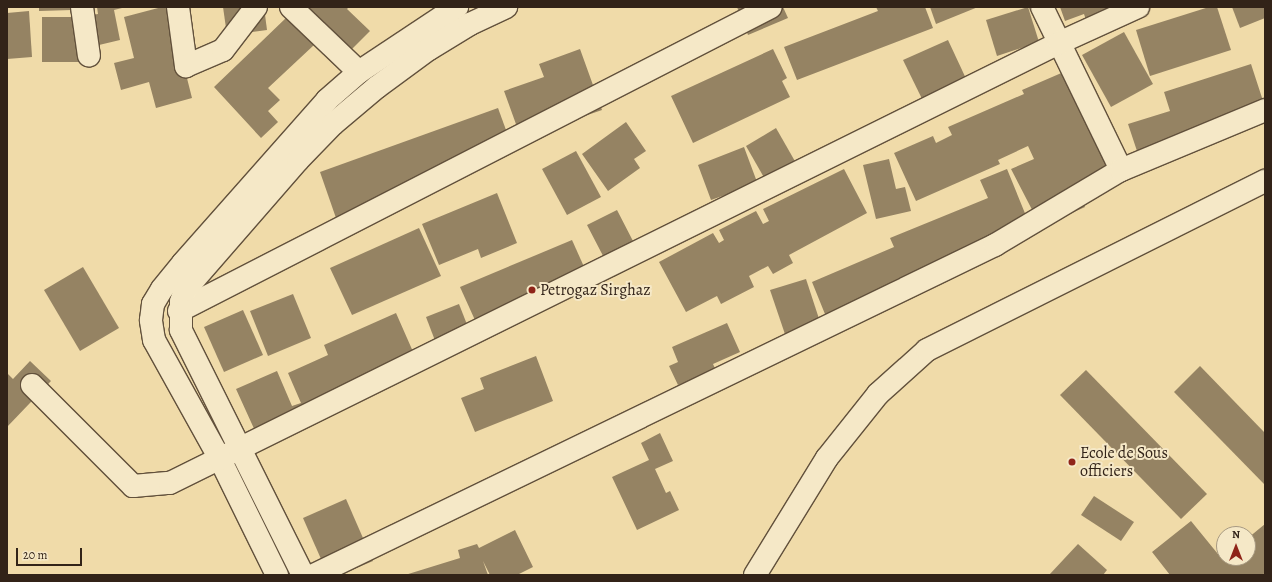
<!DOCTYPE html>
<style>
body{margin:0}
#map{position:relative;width:1272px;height:582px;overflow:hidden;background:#f0dba9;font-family:Alegreya,serif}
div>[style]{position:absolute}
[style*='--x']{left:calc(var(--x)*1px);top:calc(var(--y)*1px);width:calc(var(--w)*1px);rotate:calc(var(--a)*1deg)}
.building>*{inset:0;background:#958363}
.roads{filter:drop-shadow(1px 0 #62513c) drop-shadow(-1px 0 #62513c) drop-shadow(0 1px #62513c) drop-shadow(0 -1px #62513c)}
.minor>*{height:22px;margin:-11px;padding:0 11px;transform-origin:11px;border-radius:11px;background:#f5e8c7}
.tertiary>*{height:22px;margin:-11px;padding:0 11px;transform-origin:11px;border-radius:11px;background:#f5e8c7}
.dots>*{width:11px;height:11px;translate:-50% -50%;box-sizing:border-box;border:2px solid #f5e8c7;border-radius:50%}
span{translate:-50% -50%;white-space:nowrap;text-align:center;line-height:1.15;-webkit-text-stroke:4px #f5e8c7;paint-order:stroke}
.poi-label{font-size:16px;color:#322318}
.left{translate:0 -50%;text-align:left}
.frame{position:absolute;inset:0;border:8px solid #322318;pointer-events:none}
.north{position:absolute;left:1216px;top:526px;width:40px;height:40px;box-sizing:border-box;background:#f5e8c7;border:1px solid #a79981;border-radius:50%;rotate:0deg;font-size:11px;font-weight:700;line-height:16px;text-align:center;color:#322318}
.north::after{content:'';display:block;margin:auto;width:14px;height:18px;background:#8f2418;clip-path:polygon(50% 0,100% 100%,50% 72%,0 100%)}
.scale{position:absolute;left:16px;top:548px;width:66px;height:18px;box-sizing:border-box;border:2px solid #322318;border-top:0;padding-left:5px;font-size:12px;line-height:14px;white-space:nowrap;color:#322318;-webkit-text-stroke:3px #f5e8c7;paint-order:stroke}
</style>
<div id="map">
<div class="building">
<div style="clip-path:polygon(39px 7px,72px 7px,72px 10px,39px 11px)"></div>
<div style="clip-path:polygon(97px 7px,126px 7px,114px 10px,120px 40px,99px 45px,92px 15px,98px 14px)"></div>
<div style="clip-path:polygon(162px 7px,169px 7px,192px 98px,156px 108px,149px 82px,121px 90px,114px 63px,134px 58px,124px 17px)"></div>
<div style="clip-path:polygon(223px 7px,264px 7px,267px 30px,227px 35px)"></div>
<div style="clip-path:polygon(295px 7px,349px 7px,347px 9px,370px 31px,351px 50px)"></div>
<div style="clip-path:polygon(737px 7px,783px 7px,788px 18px,748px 35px)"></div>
<div style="clip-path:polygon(876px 7px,925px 7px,933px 28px,797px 80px,784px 47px,878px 11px)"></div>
<div style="clip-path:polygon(930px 7px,978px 7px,936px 24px)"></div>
<div style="clip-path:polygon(1028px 7px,1039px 42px,997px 56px,986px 20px)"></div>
<div style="clip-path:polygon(1060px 7px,1106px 7px,1108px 13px,1086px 20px,1084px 14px,1065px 21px)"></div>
<div style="clip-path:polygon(1209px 7px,1217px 7px,1231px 50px,1150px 76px,1136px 30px)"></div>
<div style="clip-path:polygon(1232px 7px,1265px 7px,1265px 18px,1240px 28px)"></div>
<div style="clip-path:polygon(29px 11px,32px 57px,7px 59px,7px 13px)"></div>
<div style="clip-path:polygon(42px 17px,85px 17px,84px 62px,42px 62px)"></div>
<div style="clip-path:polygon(287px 17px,314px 45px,268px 88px,280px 100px,268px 111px,278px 122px,261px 138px,214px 87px)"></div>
<div style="clip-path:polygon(1124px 32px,1153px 84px,1111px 107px,1082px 55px)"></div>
<div style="clip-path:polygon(948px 40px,969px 85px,925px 105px,903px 60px)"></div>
<div style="clip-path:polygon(580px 49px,602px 110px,521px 138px,504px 91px,544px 77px,539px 64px)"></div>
<div style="clip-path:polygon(773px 49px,787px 78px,782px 81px,790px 97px,693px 143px,671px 96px)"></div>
<div style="clip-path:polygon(1251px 64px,1265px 107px,1140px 160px,1128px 124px,1170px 111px,1164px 92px)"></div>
<div style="clip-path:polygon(1066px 71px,1115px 182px,1081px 197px,1085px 207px,1041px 227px,1011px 169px,1034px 159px,1028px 146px,998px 160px,1000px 164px,916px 201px,894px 153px,933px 136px,936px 143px,952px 135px,948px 127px,1024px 94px,1022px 90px)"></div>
<div style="clip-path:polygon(498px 108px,514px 152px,336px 218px,320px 172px)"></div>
<div style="clip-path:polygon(626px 122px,646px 151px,634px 159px,640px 168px,608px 191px,582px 154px)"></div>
<div style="clip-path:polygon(776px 128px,796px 163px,766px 181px,746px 146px)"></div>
<div style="clip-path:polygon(744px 147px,760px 190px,730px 201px,728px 194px,711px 200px,698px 165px)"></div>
<div style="clip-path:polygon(576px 151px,601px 197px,567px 215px,542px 169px)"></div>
<div style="clip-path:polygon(889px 159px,896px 189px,905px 187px,911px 211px,876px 219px,863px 165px)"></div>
<div style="clip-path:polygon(844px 169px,867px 213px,789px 255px,793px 263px,773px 274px,768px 266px,749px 276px,754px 287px,721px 304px,717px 296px,686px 312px,659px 262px,713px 233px,719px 243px,724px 240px,719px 230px,756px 211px,763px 224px,769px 221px,763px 209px)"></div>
<div style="clip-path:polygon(1007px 169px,1031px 228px,829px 324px,812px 282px,894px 247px,890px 238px,988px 198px,980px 180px)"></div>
<div style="clip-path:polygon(497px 193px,517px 243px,481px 258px,478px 249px,439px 265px,422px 224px)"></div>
<div style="clip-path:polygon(617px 210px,634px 243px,703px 231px,614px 277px,587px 225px)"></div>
<div style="clip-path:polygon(419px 228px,441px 276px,352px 315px,330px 268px)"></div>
<div style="clip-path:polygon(572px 240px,585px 269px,479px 329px,460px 287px)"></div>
<div style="clip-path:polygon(83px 267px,119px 328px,80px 351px,44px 290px)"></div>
<div style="clip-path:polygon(806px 279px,824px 334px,789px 346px,770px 290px)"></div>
<div style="clip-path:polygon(293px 294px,311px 338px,268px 356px,250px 311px)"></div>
<div style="clip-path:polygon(459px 304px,475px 345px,442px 359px,426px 317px)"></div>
<div style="clip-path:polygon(243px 310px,263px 355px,224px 372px,204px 327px)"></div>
<div style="clip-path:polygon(396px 313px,418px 363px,256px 433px,236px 389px,277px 371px,292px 406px,301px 403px,288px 373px,328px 355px,324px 345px)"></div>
<div style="clip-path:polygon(727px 323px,740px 352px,713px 364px,724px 388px,699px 377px,678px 385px,669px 366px,678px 362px,672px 347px)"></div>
<div style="clip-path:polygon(536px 356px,553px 401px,475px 432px,461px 398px,484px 389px,480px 378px)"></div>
<div style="clip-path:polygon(30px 361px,51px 381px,7px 427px,7px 373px,13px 379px)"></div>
<div style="clip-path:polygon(1200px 366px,1265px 433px,1265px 485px,1174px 392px)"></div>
<div style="clip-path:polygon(1086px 370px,1207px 494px,1181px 519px,1060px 395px)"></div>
<div style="clip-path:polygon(660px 433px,673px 461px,655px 469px,666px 493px,670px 491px,679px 510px,637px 530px,612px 477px,649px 460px,641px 443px)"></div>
<div style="clip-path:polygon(1094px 496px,1134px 522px,1121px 541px,1081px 515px)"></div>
<div style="clip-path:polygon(346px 499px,373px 561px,340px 575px,328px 575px,303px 518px)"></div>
<div style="clip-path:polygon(1191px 521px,1222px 559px,1248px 558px,1248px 538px,1265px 524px,1265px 573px,1262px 575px,1170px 575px,1152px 552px)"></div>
<div style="clip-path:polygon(515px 530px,533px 567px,517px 575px,490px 575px,483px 561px,488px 575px,405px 575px,460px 558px,458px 550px,477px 544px,479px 548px)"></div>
<div style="clip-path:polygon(1078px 544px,1107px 570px,1103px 575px,1049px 575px)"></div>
</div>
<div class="roads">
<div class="minor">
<div style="--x:82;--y:7;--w:49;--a:81.9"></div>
<div style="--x:178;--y:7;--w:60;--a:82.3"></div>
<div style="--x:186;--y:66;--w:40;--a:-23.4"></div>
<div style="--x:223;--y:50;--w:54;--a:-52.5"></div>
<div style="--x:291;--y:7;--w:94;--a:43.7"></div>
<div style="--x:1042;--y:7;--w:181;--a:64.1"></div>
<div style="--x:179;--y:311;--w:665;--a:-27.18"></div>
<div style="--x:32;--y:385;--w:143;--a:45"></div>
<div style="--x:133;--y:486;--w:37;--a:-5"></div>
<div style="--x:170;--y:483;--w:992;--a:-26.33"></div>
<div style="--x:1059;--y:43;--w:87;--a:-24.5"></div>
<div style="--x:314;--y:575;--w:757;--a:-25.85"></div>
<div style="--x:995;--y:245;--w:147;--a:-30.8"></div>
<div style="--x:1121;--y:170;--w:156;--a:-22.6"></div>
<div style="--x:755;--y:575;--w:137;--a:-58.4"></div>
<div style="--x:827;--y:458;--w:82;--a:-51.4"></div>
<div style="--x:878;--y:394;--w:66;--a:-41.9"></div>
<div style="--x:927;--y:350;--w:378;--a:-26.6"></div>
</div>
<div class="tertiary">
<div style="--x:277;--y:575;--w:129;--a:-116.2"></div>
<div style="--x:220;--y:459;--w:136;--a:-119"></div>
<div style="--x:154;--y:340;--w:20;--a:-99"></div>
<div style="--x:151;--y:320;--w:16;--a:-83"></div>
<div style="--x:153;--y:304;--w:17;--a:-59"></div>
<div style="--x:162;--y:289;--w:33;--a:-51"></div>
<div style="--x:183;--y:263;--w:217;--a:-48.5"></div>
<div style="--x:327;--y:100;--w:43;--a:-41.2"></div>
<div style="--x:359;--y:72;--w:118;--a:-33.6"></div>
<div style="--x:303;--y:575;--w:274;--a:-116.5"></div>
<div style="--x:181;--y:330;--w:28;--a:-90"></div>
<div style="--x:181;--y:302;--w:13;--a:-72"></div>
<div style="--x:185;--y:290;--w:172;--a:-49"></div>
<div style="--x:298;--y:160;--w:50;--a:-45.8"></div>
<div style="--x:333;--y:124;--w:57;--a:-40.1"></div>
<div style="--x:377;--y:87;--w:64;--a:-36.2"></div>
<div style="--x:429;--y:49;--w:48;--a:-31.4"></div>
<div style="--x:470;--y:24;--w:40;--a:-25"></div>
</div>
</div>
<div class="dots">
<div style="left:532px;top:290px;background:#8f2418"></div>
<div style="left:1072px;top:462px;background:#8f2418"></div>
</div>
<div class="poi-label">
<span class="left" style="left:540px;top:290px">Petrogaz Sirghaz</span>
<span class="left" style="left:1080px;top:462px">Ecole de Sous<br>officiers</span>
</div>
<div class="frame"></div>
<div class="north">N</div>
<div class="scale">20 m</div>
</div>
